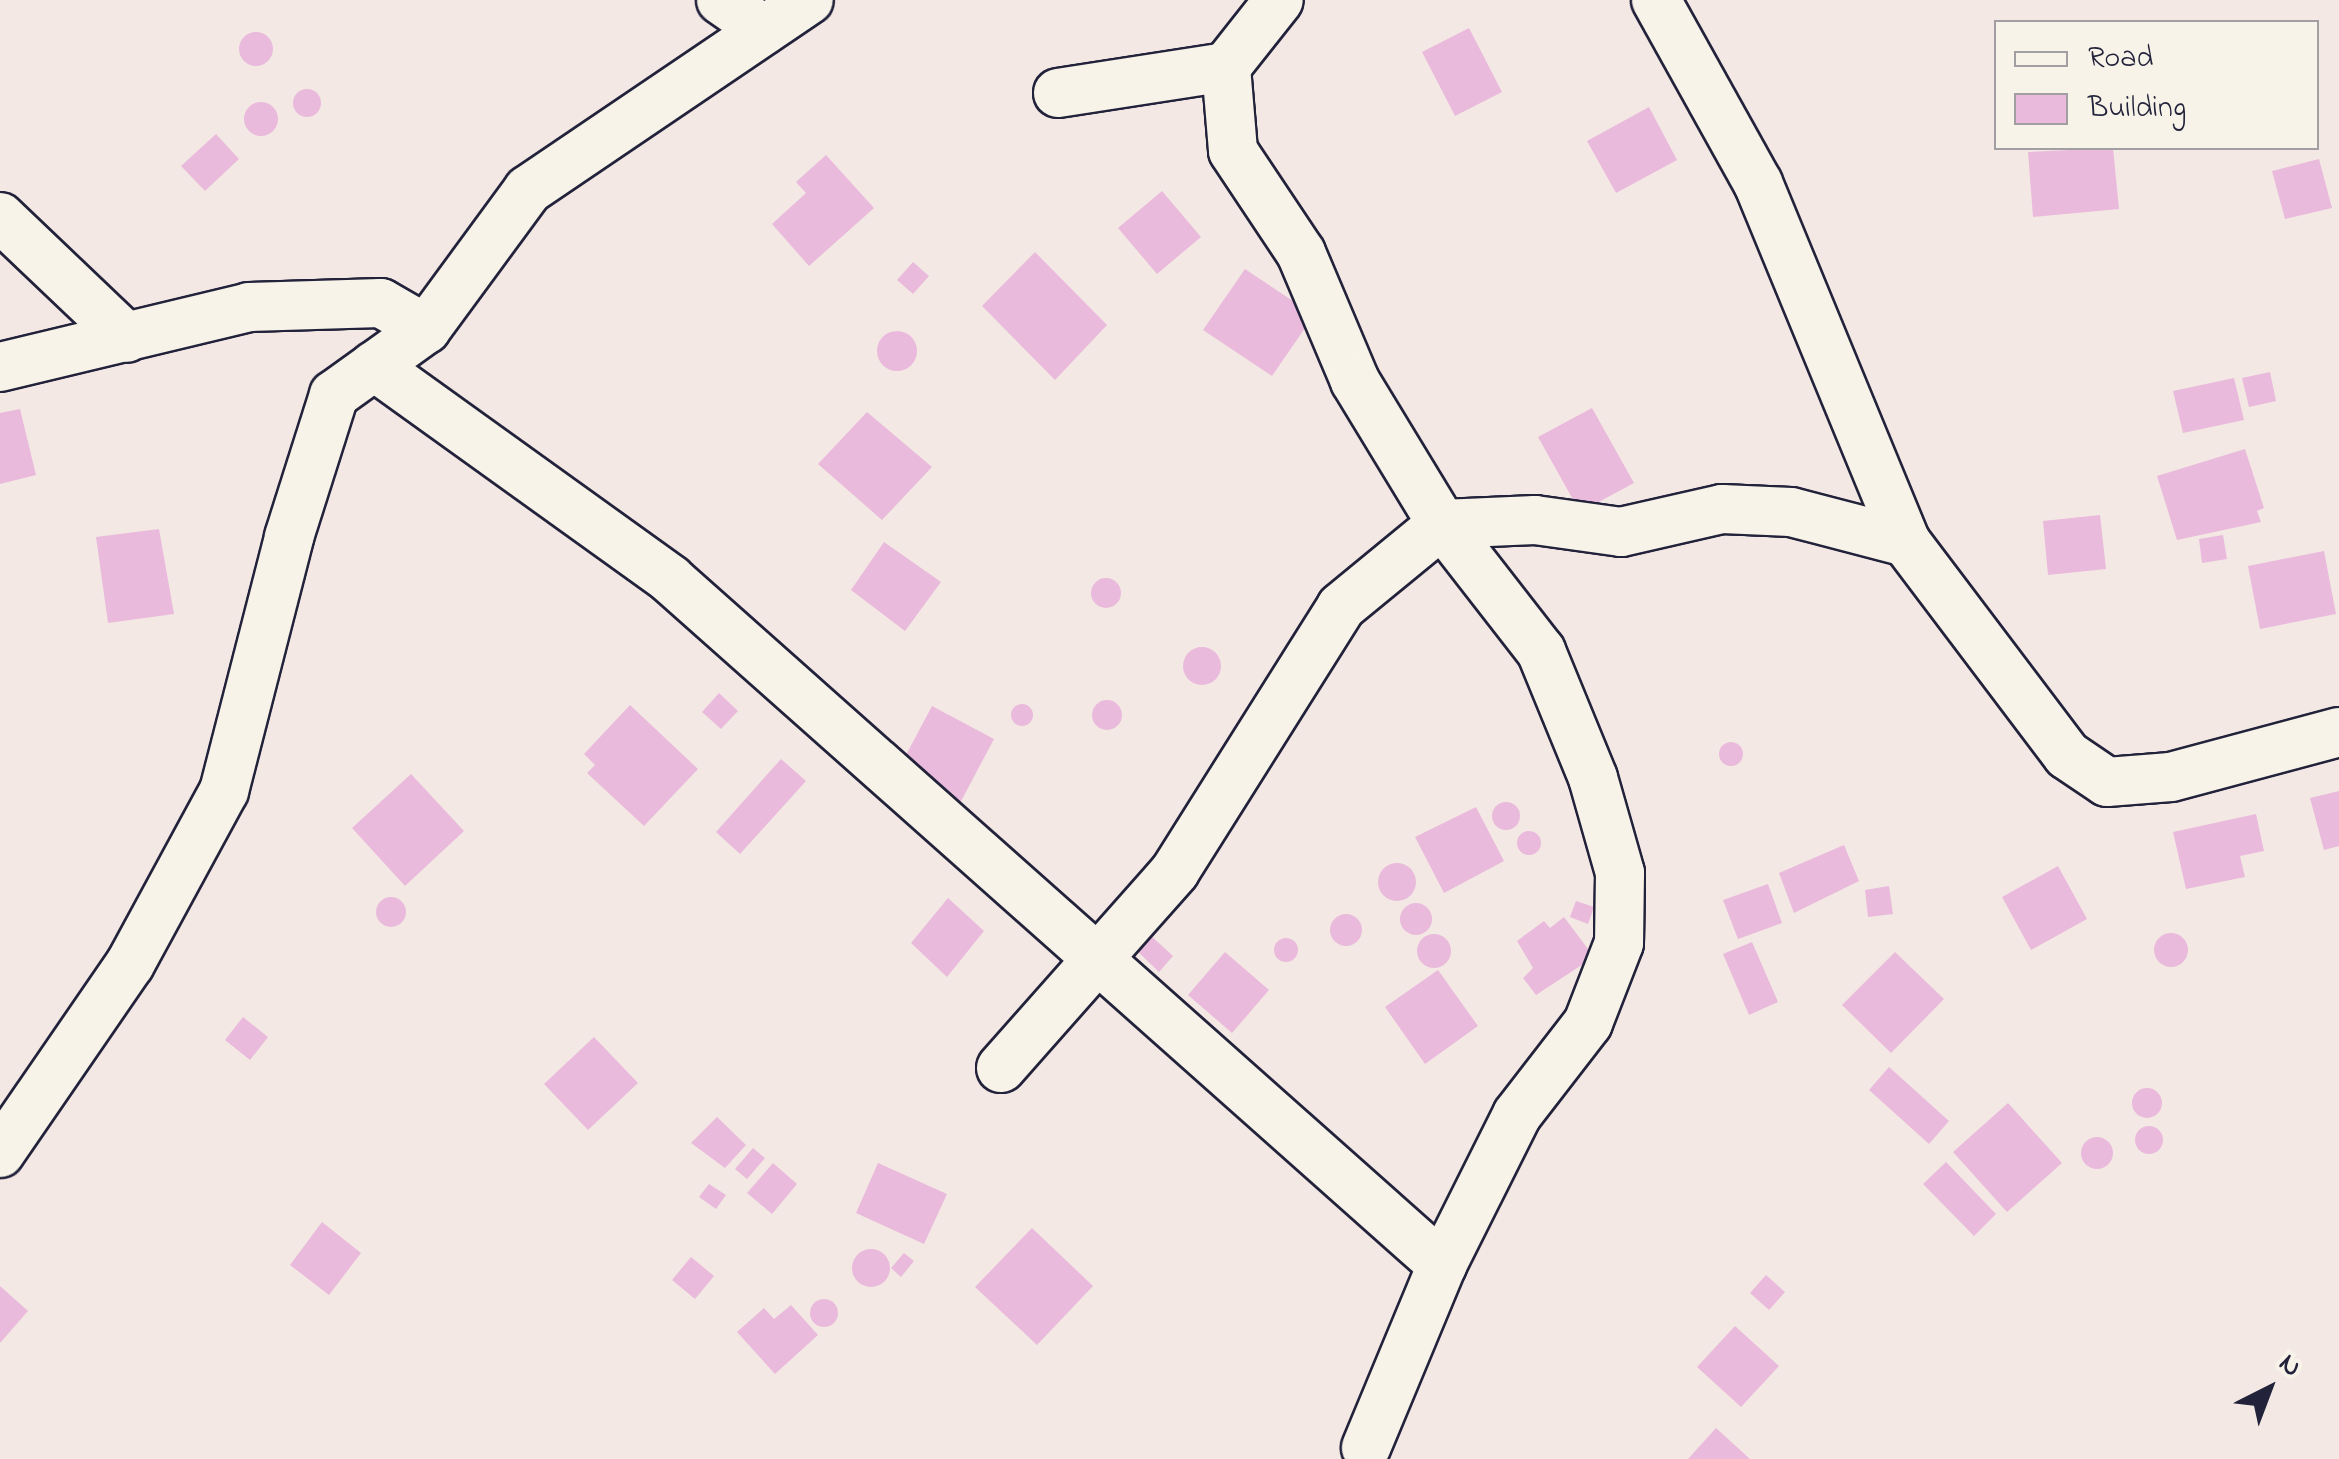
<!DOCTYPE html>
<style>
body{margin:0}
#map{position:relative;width:2339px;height:1459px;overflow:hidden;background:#f4e8e5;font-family:"Indie Flower",sans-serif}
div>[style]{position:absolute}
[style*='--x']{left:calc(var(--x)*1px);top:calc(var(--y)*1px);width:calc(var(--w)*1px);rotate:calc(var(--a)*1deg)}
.building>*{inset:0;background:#e9badb}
.round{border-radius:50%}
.roads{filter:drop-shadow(2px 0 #22223b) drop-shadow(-2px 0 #22223b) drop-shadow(0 2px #22223b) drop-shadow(0 -2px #22223b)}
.minor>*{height:48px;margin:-24px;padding:0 24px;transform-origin:24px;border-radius:24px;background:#f7f3e8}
span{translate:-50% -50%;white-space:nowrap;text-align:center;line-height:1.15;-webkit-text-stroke:8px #f7f3e8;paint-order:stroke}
.legend{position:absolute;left:1994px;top:20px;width:325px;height:130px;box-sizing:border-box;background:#f7f3e8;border:2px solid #a29fa3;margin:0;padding:12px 18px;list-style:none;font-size:30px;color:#22223b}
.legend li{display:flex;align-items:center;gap:20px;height:50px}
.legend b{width:50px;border:2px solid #a29fa3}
.north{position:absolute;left:2219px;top:1339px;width:100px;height:100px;-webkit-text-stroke:8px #f7f3e8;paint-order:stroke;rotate:42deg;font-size:28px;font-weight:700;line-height:40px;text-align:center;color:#22223b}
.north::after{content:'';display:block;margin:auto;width:35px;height:45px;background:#22223b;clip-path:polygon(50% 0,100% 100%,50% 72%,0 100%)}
</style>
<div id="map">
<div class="building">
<div style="clip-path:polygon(1469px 28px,1502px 92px,1455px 116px,1422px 52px)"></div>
<div class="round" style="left:239px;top:32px;width:34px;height:34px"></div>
<div class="round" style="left:293px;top:89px;width:28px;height:28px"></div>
<div class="round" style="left:244px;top:102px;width:34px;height:34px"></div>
<div style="clip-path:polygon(1649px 107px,1677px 160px,1616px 193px,1587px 141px)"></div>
<div style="clip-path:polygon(216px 134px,239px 159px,205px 191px,181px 166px)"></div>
<div style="clip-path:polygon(2113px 148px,2119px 209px,2033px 217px,2028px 152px)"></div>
<div style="clip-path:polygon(826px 155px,874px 208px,809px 266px,772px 224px,806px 193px,796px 182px)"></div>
<div style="clip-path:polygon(2319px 159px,2332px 208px,2285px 219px,2272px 171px)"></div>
<div style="clip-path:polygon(1162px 191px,1201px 237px,1157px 274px,1118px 228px)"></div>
<div style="clip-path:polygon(1035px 252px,1107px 325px,1055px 380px,982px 306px)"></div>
<div style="clip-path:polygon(913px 262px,929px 276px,913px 294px,897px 280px)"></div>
<div style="clip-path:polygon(1245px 269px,1314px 315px,1272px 376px,1203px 330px)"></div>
<div class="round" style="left:877px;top:331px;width:40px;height:40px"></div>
<div style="clip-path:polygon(2270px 372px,2276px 401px,2249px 407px,2242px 378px)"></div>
<div style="clip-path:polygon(2234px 378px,2244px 420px,2183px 433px,2173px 391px)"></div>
<div style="clip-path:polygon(1592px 408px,1634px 483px,1580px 512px,1538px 437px)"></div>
<div style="clip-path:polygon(20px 409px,36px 475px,0 484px,0 413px)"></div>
<div style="clip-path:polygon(867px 412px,932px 467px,882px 520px,818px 464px)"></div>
<div style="clip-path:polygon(2245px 449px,2264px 508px,2257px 511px,2261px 522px,2177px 540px,2157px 476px)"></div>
<div style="clip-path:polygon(2100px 515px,2106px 569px,2048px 575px,2043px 521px)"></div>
<div style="clip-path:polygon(159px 529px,174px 614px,108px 623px,96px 537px)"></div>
<div style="clip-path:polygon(2223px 535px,2227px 559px,2202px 563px,2199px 539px)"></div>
<div style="clip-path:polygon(884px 542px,941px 582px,905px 631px,851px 590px)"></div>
<div style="clip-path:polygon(2324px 551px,2336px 614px,2260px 629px,2248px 566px)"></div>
<div class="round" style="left:1091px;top:578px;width:30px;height:30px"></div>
<div class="round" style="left:1183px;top:647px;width:38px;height:38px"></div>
<div style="clip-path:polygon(719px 693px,738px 711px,721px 729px,702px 712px)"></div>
<div class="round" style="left:1092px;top:700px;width:30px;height:30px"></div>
<div class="round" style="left:1011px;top:704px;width:22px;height:22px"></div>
<div style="clip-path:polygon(630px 705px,698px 769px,644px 826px,587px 773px,595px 765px,584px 754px)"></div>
<div style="clip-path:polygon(932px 706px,994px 739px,959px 805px,897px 772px)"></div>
<div class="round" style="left:1719px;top:742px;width:24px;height:24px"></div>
<div style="clip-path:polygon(781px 759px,806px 781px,740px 854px,716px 832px)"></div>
<div style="clip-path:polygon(411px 774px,464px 831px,405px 886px,352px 828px)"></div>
<div style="clip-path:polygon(2339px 791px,2339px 846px,2324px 850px,2310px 798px)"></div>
<div class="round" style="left:1492px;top:802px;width:28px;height:28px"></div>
<div style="clip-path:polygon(1476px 807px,1504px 861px,1444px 893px,1415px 837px)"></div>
<div style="clip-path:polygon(2256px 814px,2264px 851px,2240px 856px,2245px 877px,2186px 889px,2173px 832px)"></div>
<div class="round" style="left:1517px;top:831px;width:24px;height:24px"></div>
<div style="clip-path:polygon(1844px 845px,1859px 881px,1794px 913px,1779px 873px)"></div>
<div class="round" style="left:1378px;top:863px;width:38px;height:38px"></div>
<div style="clip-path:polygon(2058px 866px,2087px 919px,2031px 950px,2002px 897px)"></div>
<div style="clip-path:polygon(1768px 884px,1782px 923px,1738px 939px,1723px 900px)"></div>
<div style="clip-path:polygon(1889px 886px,1893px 914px,1868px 917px,1865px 890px)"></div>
<div class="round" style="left:376px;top:897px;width:30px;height:30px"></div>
<div style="clip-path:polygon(948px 898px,984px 931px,947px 977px,911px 943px)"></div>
<div style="clip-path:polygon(1576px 901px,1594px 907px,1588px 924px,1570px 917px)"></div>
<div class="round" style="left:1400px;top:903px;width:32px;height:32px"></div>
<div class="round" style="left:1330px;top:914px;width:32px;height:32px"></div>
<div style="clip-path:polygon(1564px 917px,1594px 957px,1536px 995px,1523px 978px,1533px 968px,1517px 941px,1544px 921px,1550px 928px)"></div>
<div class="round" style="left:2154px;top:933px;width:34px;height:34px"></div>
<div style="clip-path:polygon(1149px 934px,1173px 956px,1159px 972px,1135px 949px)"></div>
<div class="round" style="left:1417px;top:934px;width:34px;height:34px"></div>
<div class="round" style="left:1274px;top:938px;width:24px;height:24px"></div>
<div style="clip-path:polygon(1752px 942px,1778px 1002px,1749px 1015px,1723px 954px)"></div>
<div style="clip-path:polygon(1225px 952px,1269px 990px,1232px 1033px,1188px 995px)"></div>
<div style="clip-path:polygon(1895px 952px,1944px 999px,1891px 1053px,1842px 1005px)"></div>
<div style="clip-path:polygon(1438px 970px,1478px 1026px,1425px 1064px,1385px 1007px)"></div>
<div style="clip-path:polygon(243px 1017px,268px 1037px,250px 1060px,225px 1040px)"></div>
<div style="clip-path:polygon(594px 1037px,638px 1083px,588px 1130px,544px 1084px)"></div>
<div style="clip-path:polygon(1889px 1067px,1949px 1121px,1929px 1144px,1869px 1090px)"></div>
<div class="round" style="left:2132px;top:1088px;width:30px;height:30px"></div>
<div style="clip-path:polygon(2008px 1103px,2062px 1163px,2007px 1212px,1953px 1152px)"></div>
<div style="clip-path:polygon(717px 1117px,746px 1145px,725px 1168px,691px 1143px)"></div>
<div class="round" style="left:2135px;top:1126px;width:28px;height:28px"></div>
<div class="round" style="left:2081px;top:1137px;width:32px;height:32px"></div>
<div style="clip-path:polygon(753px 1148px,765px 1158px,747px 1179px,735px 1169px)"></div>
<div style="clip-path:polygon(1946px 1162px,1996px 1214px,1974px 1236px,1923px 1184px)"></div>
<div style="clip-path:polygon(773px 1163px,797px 1184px,772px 1214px,747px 1193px)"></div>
<div style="clip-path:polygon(878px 1163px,947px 1194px,924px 1244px,856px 1213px)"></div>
<div style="clip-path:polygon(709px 1184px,726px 1195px,716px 1209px,699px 1197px)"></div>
<div style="clip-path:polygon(322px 1222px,361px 1253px,329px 1295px,290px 1265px)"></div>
<div style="clip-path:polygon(1032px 1228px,1093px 1286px,1037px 1345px,975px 1287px)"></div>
<div class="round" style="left:852px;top:1249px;width:38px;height:38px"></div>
<div style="clip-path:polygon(904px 1253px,914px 1261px,901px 1277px,891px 1268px)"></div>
<div style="clip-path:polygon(691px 1257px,714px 1276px,695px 1299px,672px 1280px)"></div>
<div style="clip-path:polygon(1766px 1275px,1785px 1292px,1769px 1310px,1750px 1293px)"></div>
<div style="clip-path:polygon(0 1286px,28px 1311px,0 1343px)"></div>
<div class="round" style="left:810px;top:1299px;width:28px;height:28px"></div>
<div style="clip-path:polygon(791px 1305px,818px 1335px,775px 1374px,737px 1332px,764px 1308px,774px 1319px)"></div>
<div style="clip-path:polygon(1735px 1326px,1779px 1366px,1741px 1407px,1697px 1367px)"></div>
<div style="clip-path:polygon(1716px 1428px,1750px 1459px,1688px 1459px)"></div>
</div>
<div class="roads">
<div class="minor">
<div style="--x:721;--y:0;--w:52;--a:34.9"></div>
<div style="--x:1656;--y:0;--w:210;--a:60.9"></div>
<div style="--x:1758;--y:183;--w:388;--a:67.6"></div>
<div style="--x:1226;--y:67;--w:84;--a:85.2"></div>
<div style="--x:1233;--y:151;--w:123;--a:56.3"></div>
<div style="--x:1301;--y:253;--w:139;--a:67.1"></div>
<div style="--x:1355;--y:381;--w:167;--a:58.7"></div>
<div style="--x:1442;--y:524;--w:161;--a:52.1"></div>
<div style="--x:1541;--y:651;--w:137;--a:67.7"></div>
<div style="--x:1593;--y:778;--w:99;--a:74.1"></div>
<div style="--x:1620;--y:873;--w:70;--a:90.8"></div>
<div style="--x:1619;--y:943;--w:86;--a:111.2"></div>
<div style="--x:1588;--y:1023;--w:116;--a:127.7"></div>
<div style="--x:1517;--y:1115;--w:168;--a:116.6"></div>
<div style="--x:1442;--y:1265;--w:198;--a:112.6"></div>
<div style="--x:1058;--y:93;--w:170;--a:-8.8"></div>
<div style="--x:1226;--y:67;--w:85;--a:-51.7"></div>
<div style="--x:0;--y:217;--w:175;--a:43.6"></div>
<div style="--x:374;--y:366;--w:365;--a:35.7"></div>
<div style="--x:670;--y:579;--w:1033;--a:41.62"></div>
<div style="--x:0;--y:367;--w:256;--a:-13.5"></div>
<div style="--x:249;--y:307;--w:132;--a:-1.7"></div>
<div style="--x:381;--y:303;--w:52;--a:30"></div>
<div style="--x:1001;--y:1068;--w:263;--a:-48.5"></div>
<div style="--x:1175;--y:871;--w:312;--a:-57.8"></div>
<div style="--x:1341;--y:607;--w:131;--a:-39.4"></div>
<div style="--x:1442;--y:524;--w:93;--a:-2.5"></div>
<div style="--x:1535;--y:520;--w:87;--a:7.9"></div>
<div style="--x:1621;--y:532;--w:104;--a:-12.8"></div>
<div style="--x:1722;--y:509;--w:69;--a:2.5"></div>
<div style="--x:1791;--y:512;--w:119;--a:14.6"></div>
<div style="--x:1906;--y:542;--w:267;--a:52.9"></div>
<div style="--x:2067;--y:755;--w:48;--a:34"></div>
<div style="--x:2107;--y:782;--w:64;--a:-4.5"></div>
<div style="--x:2171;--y:777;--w:174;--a:-15"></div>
<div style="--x:0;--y:1153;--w:229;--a:-55.5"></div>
<div style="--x:130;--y:964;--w:197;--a:-61.5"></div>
<div style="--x:224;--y:791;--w:262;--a:-75.6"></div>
<div style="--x:289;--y:537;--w:149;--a:-72.4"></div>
<div style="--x:334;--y:395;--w:113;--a:-35.7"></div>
<div style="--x:426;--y:329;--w:172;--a:-53.7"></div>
<div style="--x:528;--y:190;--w:339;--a:-34.1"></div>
</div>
</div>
<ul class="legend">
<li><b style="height:12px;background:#f7f3e8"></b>Road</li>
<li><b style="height:28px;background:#e9badb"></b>Building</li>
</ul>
<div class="north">N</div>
</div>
